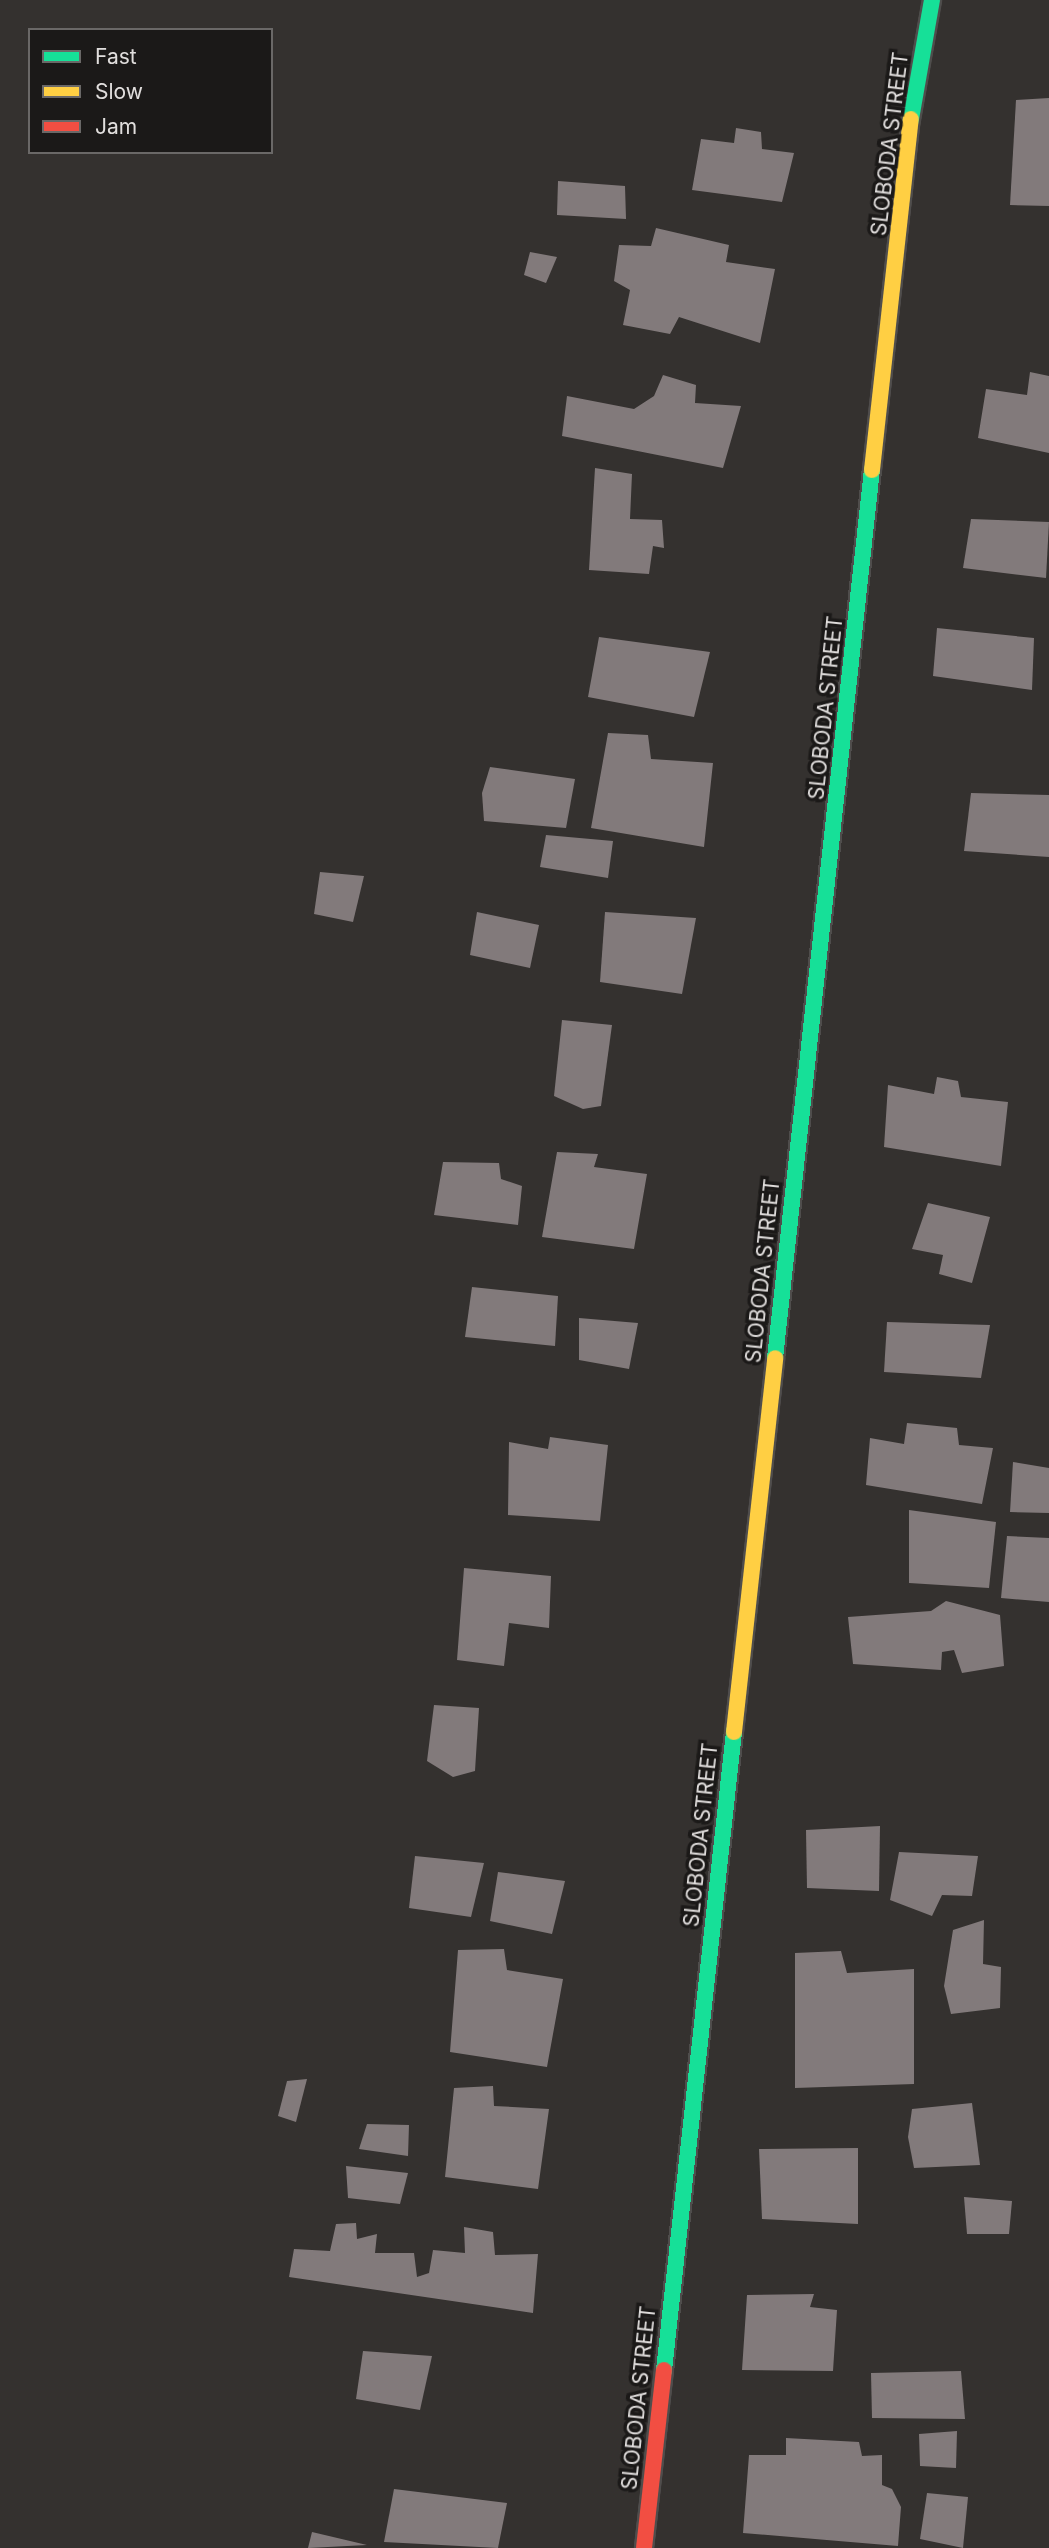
<!DOCTYPE html>
<style>
body{margin:0}
#map{position:relative;width:1049px;height:2548px;overflow:hidden;background:#34312f;font-family:Inter,sans-serif}
div>[style]{position:absolute}
[style*='--x']{left:calc(var(--x)*1px);top:calc(var(--y)*1px);width:calc(var(--w)*1px);rotate:calc(var(--a)*1deg)}
.building>*{inset:0;background:#827a7b}
.roads{filter:drop-shadow(2px 0 #4f4d4c) drop-shadow(-2px 0 #4f4d4c) drop-shadow(0 2px #4f4d4c) drop-shadow(0 -2px #4f4d4c)}
.fast>*{height:16px;margin:-8px;padding:0 8px;transform-origin:8px;border-radius:8px;background:#16e098}
.slow>*{height:16px;margin:-8px;padding:0 8px;transform-origin:8px;border-radius:8px;background:#ffcf43}
.jam>*{height:16px;margin:-8px;padding:0 8px;transform-origin:8px;border-radius:8px;background:#f24e42}
span{translate:-50% -50%;white-space:nowrap;text-align:center;line-height:1.15;-webkit-text-stroke:7px #1b1918;paint-order:stroke}
.street-label{font-size:21px;color:#e1dedd}
.legend{position:absolute;left:28px;top:28px;width:245px;height:126px;box-sizing:border-box;background:#1b1918;border:2px solid #6a6867;margin:0;padding:9px 12px;list-style:none;font-size:21px;color:#e1dedd}
.legend li{display:flex;align-items:center;gap:14px;height:35px}
.legend b{width:35px;border:2px solid #6a6867}
</style>
<div id="map">
<div class="building">
<div style="clip-path:polygon(1049px 98px,1049px 206px,1010px 205px,1016px 100px)"></div>
<div style="clip-path:polygon(736px 128px,761px 132px,762px 149px,794px 153px,782px 202px,692px 190px,701px 139px,734px 143px)"></div>
<div style="clip-path:polygon(558px 181px,625px 186px,626px 219px,557px 215px)"></div>
<div style="clip-path:polygon(656px 228px,729px 245px,726px 262px,775px 269px,760px 343px,679px 317px,670px 334px,623px 325px,630px 290px,614px 281px,619px 245px,651px 246px)"></div>
<div style="clip-path:polygon(530px 252px,557px 257px,546px 283px,524px 275px)"></div>
<div style="clip-path:polygon(1030px 372px,1049px 376px,1049px 453px,978px 438px,986px 389px,1027px 395px)"></div>
<div style="clip-path:polygon(663px 375px,696px 385px,695px 403px,741px 406px,723px 468px,562px 436px,567px 396px,634px 409px,654px 396px)"></div>
<div style="clip-path:polygon(595px 468px,632px 474px,630px 519px,662px 520px,664px 548px,653px 546px,649px 574px,589px 570px)"></div>
<div style="clip-path:polygon(971px 519px,1049px 522px,1046px 578px,963px 568px)"></div>
<div style="clip-path:polygon(937px 628px,1034px 638px,1032px 690px,933px 676px)"></div>
<div style="clip-path:polygon(599px 637px,710px 652px,694px 717px,588px 697px)"></div>
<div style="clip-path:polygon(608px 733px,648px 735px,651px 759px,713px 763px,704px 847px,591px 828px)"></div>
<div style="clip-path:polygon(490px 767px,575px 779px,566px 828px,484px 821px,482px 793px)"></div>
<div style="clip-path:polygon(971px 793px,1049px 795px,1049px 857px,964px 851px)"></div>
<div style="clip-path:polygon(546px 835px,613px 841px,608px 878px,540px 867px)"></div>
<div style="clip-path:polygon(320px 872px,364px 876px,353px 922px,314px 914px)"></div>
<div style="clip-path:polygon(477px 912px,539px 925px,530px 968px,470px 955px)"></div>
<div style="clip-path:polygon(605px 912px,696px 918px,682px 994px,600px 982px)"></div>
<div style="clip-path:polygon(562px 1020px,612px 1025px,601px 1106px,583px 1109px,554px 1096px)"></div>
<div style="clip-path:polygon(937px 1077px,958px 1081px,961px 1097px,1008px 1102px,1001px 1166px,884px 1147px,888px 1085px,934px 1094px)"></div>
<div style="clip-path:polygon(557px 1152px,598px 1154px,594px 1167px,647px 1174px,634px 1249px,542px 1237px)"></div>
<div style="clip-path:polygon(443px 1162px,499px 1163px,501px 1179px,522px 1186px,518px 1225px,434px 1215px)"></div>
<div style="clip-path:polygon(928px 1203px,990px 1217px,972px 1283px,939px 1274px,943px 1255px,912px 1249px)"></div>
<div style="clip-path:polygon(472px 1287px,558px 1296px,555px 1346px,465px 1337px)"></div>
<div style="clip-path:polygon(579px 1318px,638px 1323px,629px 1369px,579px 1360px)"></div>
<div style="clip-path:polygon(887px 1322px,990px 1325px,981px 1378px,884px 1372px)"></div>
<div style="clip-path:polygon(907px 1423px,957px 1428px,959px 1445px,993px 1448px,982px 1504px,866px 1485px,870px 1438px,904px 1444px)"></div>
<div style="clip-path:polygon(550px 1437px,608px 1445px,600px 1521px,508px 1515px,509px 1442px,548px 1449px)"></div>
<div style="clip-path:polygon(1013px 1462px,1049px 1468px,1049px 1513px,1010px 1512px)"></div>
<div style="clip-path:polygon(909px 1510px,996px 1522px,989px 1588px,909px 1583px)"></div>
<div style="clip-path:polygon(1007px 1536px,1049px 1538px,1049px 1602px,1001px 1598px)"></div>
<div style="clip-path:polygon(464px 1568px,551px 1576px,549px 1628px,509px 1623px,504px 1666px,457px 1660px)"></div>
<div style="clip-path:polygon(946px 1601px,1000px 1615px,1004px 1666px,962px 1673px,954px 1650px,942px 1652px,941px 1670px,853px 1664px,848px 1617px,931px 1611px)"></div>
<div style="clip-path:polygon(434px 1705px,479px 1708px,475px 1771px,453px 1777px,427px 1761px)"></div>
<div style="clip-path:polygon(880px 1826px,879px 1891px,807px 1888px,806px 1830px)"></div>
<div style="clip-path:polygon(899px 1852px,978px 1856px,972px 1896px,942px 1895px,932px 1916px,890px 1900px)"></div>
<div style="clip-path:polygon(415px 1856px,484px 1863px,471px 1917px,409px 1908px)"></div>
<div style="clip-path:polygon(498px 1872px,565px 1881px,552px 1934px,490px 1921px)"></div>
<div style="clip-path:polygon(984px 1920px,983px 1964px,1001px 1967px,1000px 2008px,951px 2014px,944px 1986px,953px 1930px)"></div>
<div style="clip-path:polygon(504px 1949px,507px 1970px,563px 1979px,547px 2067px,450px 2052px,458px 1950px)"></div>
<div style="clip-path:polygon(841px 1951px,847px 1973px,914px 1969px,914px 2084px,795px 2088px,795px 1953px)"></div>
<div style="clip-path:polygon(307px 2079px,296px 2122px,278px 2116px,287px 2081px)"></div>
<div style="clip-path:polygon(493px 2086px,494px 2106px,549px 2109px,538px 2189px,445px 2177px,454px 2088px)"></div>
<div style="clip-path:polygon(972px 2103px,980px 2165px,914px 2168px,908px 2137px,912px 2109px)"></div>
<div style="clip-path:polygon(367px 2124px,409px 2125px,408px 2156px,359px 2149px)"></div>
<div style="clip-path:polygon(858px 2148px,858px 2224px,762px 2219px,759px 2149px)"></div>
<div style="clip-path:polygon(346px 2166px,408px 2173px,400px 2204px,348px 2198px)"></div>
<div style="clip-path:polygon(964px 2197px,1012px 2201px,1009px 2234px,967px 2234px)"></div>
<div style="clip-path:polygon(356px 2223px,357px 2239px,377px 2234px,375px 2253px,414px 2253px,417px 2277px,429px 2273px,433px 2250px,465px 2253px,464px 2227px,493px 2232px,495px 2255px,538px 2254px,533px 2313px,289px 2277px,294px 2249px,330px 2251px,336px 2224px)"></div>
<div style="clip-path:polygon(814px 2294px,810px 2307px,837px 2310px,833px 2371px,742px 2370px,747px 2295px)"></div>
<div style="clip-path:polygon(363px 2351px,432px 2356px,420px 2410px,356px 2399px)"></div>
<div style="clip-path:polygon(961px 2371px,965px 2419px,872px 2418px,871px 2373px)"></div>
<div style="clip-path:polygon(957px 2431px,956px 2468px,920px 2466px,919px 2434px)"></div>
<div style="clip-path:polygon(786px 2438px,859px 2442px,862px 2456px,882px 2455px,882px 2485px,892px 2489px,901px 2507px,898px 2546px,743px 2533px,749px 2455px,786px 2455px)"></div>
<div style="clip-path:polygon(394px 2489px,507px 2503px,498px 2548px,384px 2542px)"></div>
<div style="clip-path:polygon(927px 2493px,968px 2497px,963px 2548px,920px 2539px)"></div>
<div style="clip-path:polygon(312px 2532px,367px 2545px,308px 2548px)"></div>
</div>
<div class="roads">
<div class="fast">
<div style="--x:911;--y:119;--w:121;--a:-80"></div>
<div style="--x:775;--y:1358;--w:893;--a:-83.77"></div>
<div style="--x:664;--y:2370;--w:642;--a:-83.74"></div>
</div>
<div class="slow">
<div style="--x:872;--y:470;--w:353;--a:-83.7"></div>
<div style="--x:734;--y:1732;--w:376;--a:-83.7"></div>
</div>
<div class="jam">
<div style="--x:644;--y:2548;--w:179;--a:-83.6"></div>
</div>
</div>
<div class="street-label">
<span style="left:890px;top:144px;rotate:-83deg">SLOBODA STREET</span>
<span style="left:826px;top:708px;rotate:-84deg">SLOBODA STREET</span>
<span style="left:763px;top:1271px;rotate:-84deg">SLOBODA STREET</span>
<span style="left:701px;top:1835px;rotate:-84deg">SLOBODA STREET</span>
<span style="left:639px;top:2398px;rotate:-84deg">SLOBODA STREET</span>
</div>
<ul class="legend">
<li><b style="height:9px;background:#16e098"></b>Fast</li>
<li><b style="height:9px;background:#ffcf43"></b>Slow</li>
<li><b style="height:9px;background:#f24e42"></b>Jam</li>
</ul>
</div>
